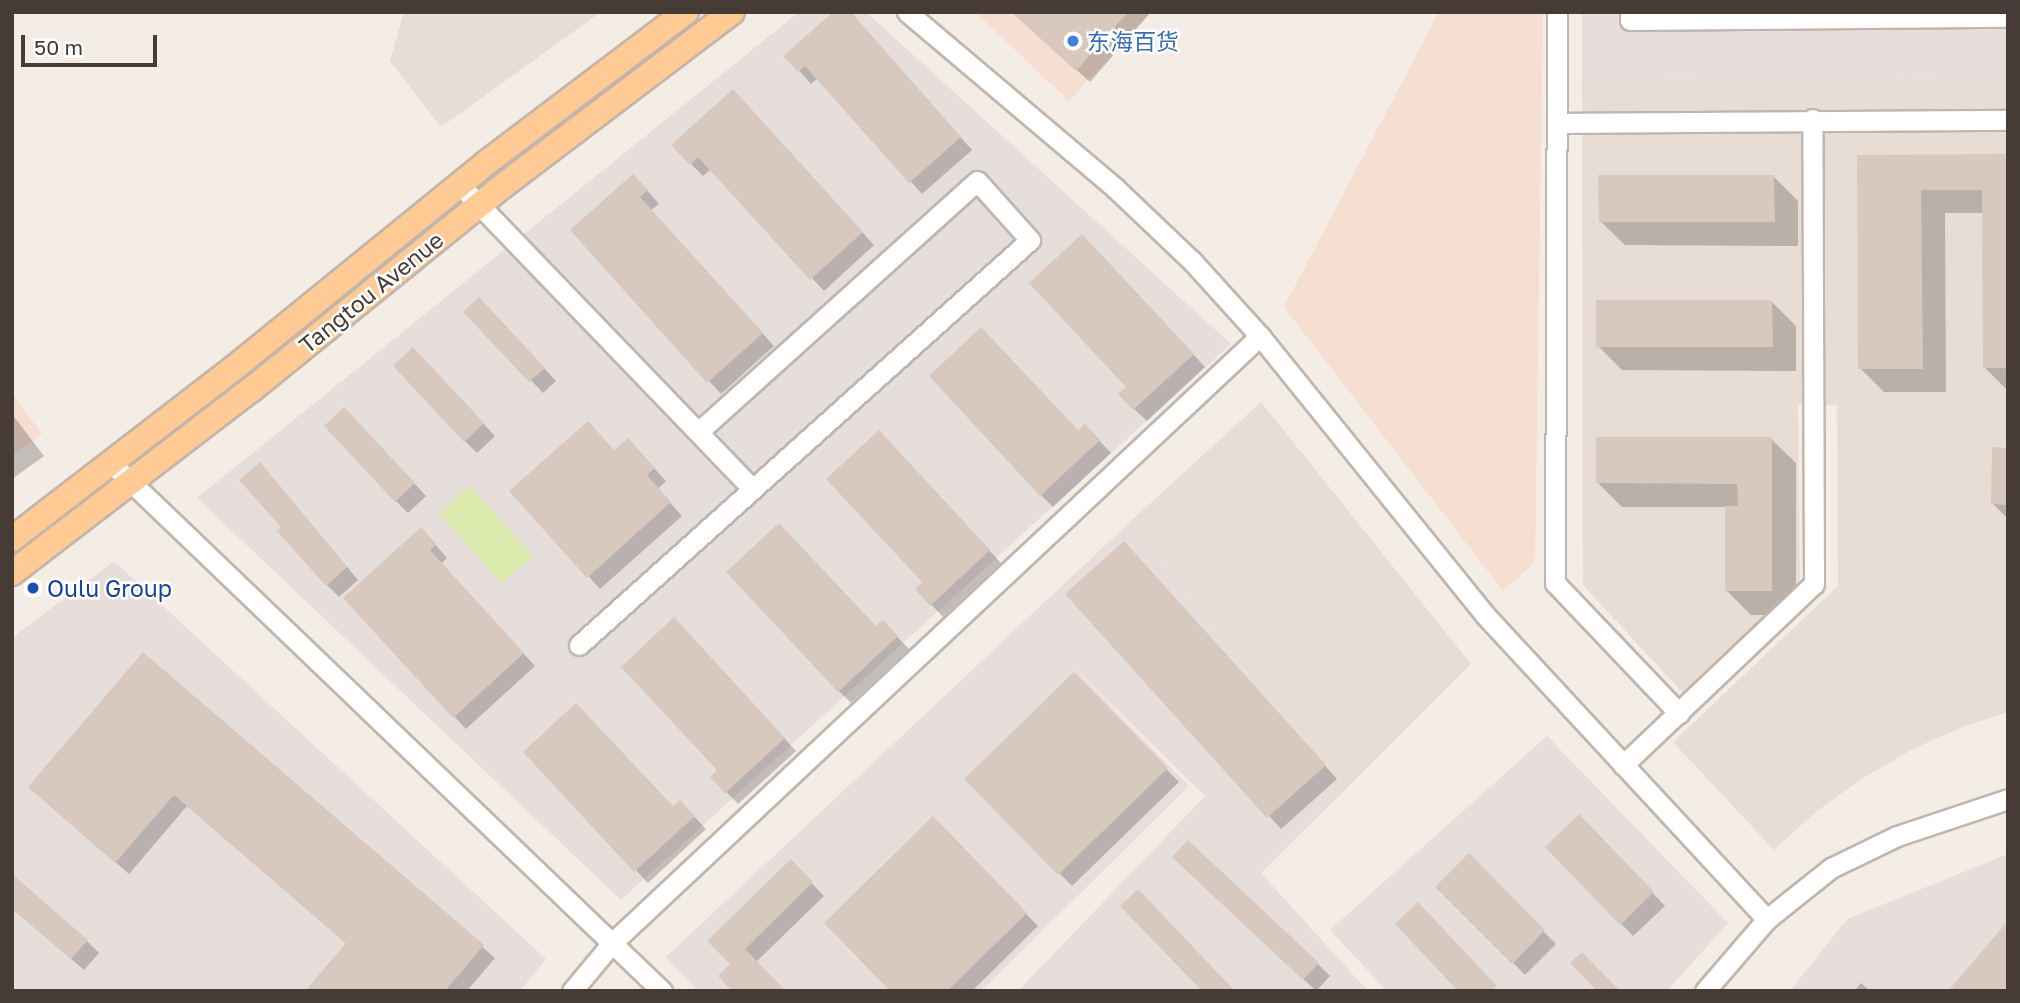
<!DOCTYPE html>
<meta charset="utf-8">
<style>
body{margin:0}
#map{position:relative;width:2020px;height:1003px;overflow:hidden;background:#f3ede6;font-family:"Golos Text","Noto Sans SC",sans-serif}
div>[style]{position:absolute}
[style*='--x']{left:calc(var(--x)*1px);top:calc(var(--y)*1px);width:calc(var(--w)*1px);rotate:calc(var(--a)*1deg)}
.residential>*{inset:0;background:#e8ddd4}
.commercial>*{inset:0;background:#f6ded0}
.industrial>*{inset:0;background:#e6dedb}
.green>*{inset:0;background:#dbe9ad}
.shadow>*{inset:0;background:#0003}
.building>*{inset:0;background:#d9c8be}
.roads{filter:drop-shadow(2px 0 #c2b5ab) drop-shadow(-2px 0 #c2b5ab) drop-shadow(0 2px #c2b5ab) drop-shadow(0 -2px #c2b5ab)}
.minor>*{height:19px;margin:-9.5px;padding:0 9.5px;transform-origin:9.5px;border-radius:9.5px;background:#fff}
.major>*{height:24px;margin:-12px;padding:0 12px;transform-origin:12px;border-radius:12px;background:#ffca93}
.dots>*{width:19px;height:19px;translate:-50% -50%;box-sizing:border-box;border:4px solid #fff;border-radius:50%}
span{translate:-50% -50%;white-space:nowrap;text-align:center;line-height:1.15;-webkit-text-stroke:5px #fff;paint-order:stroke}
.shop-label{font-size:23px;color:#366cbe}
.left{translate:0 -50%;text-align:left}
.street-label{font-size:23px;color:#463c35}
.transit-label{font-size:23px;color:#164399}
.frame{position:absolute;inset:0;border:14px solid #463c35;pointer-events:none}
.scale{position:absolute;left:21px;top:35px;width:136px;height:32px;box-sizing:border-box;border:4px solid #463c35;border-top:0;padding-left:9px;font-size:21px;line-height:24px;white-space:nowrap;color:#463c35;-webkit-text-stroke:5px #fff;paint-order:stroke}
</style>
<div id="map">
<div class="residential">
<div style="clip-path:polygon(404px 12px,601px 12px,441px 127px,390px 61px)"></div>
<div style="clip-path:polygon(1582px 79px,2008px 80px,2008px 712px,1965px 726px,1913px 749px,1863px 778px,1817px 811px,1774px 850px,1673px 742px,1838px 586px,1837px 405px,1798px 405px,1800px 585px,1683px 693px,1583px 585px)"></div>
<div style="clip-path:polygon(1261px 402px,1471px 664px,1341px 794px,1131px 521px)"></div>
</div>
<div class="commercial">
<div style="clip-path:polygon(975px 12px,1151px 12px,1069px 101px)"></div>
<div style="clip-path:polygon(1439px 12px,1543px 12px,1535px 562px,1503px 591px,1284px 307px)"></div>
<div style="clip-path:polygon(12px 393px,42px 434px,12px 456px)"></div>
</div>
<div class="industrial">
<div style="clip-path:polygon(799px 12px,866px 12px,1231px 344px,621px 900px,197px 498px)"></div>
<div style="clip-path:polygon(1582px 12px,2008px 12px,2008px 80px,1582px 79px)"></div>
<div style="clip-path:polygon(1131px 521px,1341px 794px,1261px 873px,1368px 991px,1018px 991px,1205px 796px,1062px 656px,1189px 786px,981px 991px,698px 991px,666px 957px)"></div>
<div style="clip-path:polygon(114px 561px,546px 959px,520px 991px,12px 991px,12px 638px)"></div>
<div style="clip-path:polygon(1547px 736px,1728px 923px,1667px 991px,1387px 991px,1330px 930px)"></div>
<div style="clip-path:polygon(2008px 854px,2008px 991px,1790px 991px,1847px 919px)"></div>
</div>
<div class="green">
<div style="clip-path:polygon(470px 486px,533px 556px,502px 583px,439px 513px)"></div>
</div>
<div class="shadow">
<div style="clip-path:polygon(1012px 12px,1151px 12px,1090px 82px)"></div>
<div style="clip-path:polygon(855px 18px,972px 150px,922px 194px,818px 78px,811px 84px,786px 56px)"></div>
<div style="clip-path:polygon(745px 103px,874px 245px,824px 291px,711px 169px,703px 176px,691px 164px)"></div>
<div style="clip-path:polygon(1858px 156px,2008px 156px,2008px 391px,1985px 368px,1984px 213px,1945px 213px,1946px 392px,1884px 392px,1860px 368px)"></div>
<div style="clip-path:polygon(1774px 177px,1798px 201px,1798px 246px,1625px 245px,1600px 221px)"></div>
<div style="clip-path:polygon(645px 188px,659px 204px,651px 210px,774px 346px,721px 394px,573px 230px)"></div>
<div style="clip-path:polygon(1095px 249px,1205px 367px,1147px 421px,1134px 409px)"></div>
<div style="clip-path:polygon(1772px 302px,1796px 326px,1796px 371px,1622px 370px,1598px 346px)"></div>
<div style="clip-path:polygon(466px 312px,491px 312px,556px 381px,543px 393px)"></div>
<div style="clip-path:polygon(426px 362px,495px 436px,477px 453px,465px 441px)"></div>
<div style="clip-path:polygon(12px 414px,44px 456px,12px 479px)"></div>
<div style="clip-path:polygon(356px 421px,426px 496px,408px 513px,396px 501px)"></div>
<div style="clip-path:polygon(1085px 426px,1111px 453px,1053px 507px,1041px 495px)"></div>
<div style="clip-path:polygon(1771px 439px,1796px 463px,1796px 615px,1751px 615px,1727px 591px,1727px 507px,1622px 507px,1598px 483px)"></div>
<div style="clip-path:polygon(891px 444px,1001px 563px,943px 617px,931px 604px)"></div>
<div style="clip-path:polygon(2008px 449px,2008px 519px,1993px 504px)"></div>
<div style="clip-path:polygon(615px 452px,640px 453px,666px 481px,658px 489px,682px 516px,600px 589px,511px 491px)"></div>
<div style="clip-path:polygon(272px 477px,358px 580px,339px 597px,327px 585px)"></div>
<div style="clip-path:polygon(433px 542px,447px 558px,441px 564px,535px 666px,466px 729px,345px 598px)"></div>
<div style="clip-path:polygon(1136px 556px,1337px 779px,1281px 829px,1068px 594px)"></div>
<div style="clip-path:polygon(883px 622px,909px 649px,851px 703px,839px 691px)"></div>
<div style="clip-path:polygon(686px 632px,796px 751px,738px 804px,712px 777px,719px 771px)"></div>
<div style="clip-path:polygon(144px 655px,495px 958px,467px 991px,307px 991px,347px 944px,187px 806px,129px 874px,30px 787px)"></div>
<div style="clip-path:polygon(1074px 675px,1179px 782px,1072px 886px,967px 779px)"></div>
<div style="clip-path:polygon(525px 752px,692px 814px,706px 829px,648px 883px)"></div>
<div style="clip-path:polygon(1579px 816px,1665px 906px,1633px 936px,1547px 847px)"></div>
<div style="clip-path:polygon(933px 819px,1038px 926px,972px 991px,892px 991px)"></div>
<div style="clip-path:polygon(1469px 856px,1556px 944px,1525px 975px,1438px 887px)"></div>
<div style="clip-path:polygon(791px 862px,824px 896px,756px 962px,733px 964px)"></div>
<div style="clip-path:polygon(1187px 869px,1318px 964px,1330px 976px,1316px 991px)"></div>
<div style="clip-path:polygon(12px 908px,87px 941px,99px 953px,84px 970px)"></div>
<div style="clip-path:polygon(1861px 983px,1870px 991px,1854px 991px)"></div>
</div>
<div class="building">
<div style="clip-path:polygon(833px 12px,851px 12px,961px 137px,909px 183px,805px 66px,798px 72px,783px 56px)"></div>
<div style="clip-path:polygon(1011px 12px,1128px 12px,1076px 71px)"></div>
<div style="clip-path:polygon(733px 89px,863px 232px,810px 280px,698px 157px,690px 165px,671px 145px)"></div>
<div style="clip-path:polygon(2008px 154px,2008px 368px,1983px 368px,1982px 190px,1921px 190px,1923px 369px,1858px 369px,1857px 155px)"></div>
<div style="clip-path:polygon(633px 174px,648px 190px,640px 197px,763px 333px,707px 383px,570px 230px)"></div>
<div style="clip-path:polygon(1598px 175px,1774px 175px,1775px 222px,1599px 222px)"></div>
<div style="clip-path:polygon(1082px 234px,1194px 354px,1133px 410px,1118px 394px,1126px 387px,1029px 283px)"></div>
<div style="clip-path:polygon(479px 297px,545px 368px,529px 382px,463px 312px)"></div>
<div style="clip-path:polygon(1596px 300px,1772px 300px,1773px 347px,1596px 347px)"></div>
<div style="clip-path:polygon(981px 327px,1078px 430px,1085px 424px,1100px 440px,1040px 496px,929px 376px)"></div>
<div style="clip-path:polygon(413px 347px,484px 423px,464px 442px,393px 366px)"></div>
<div style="clip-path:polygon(344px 407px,415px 483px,395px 502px,324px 426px)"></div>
<div style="clip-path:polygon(588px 421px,614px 450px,628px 438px,655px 468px,647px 475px,671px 502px,587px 578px,509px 491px)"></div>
<div style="clip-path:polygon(879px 430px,990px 550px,930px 606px,915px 589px,922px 582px,826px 479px)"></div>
<div style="clip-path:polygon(1596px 437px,1772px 437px,1772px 591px,1725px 591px,1725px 506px,1738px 506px,1737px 484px,1596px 483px)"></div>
<div style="clip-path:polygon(1992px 447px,2008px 448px,2008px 505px,1991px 504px)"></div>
<div style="clip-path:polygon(260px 462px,347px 567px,326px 586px,277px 531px,281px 527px,239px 480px)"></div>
<div style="clip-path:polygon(779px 523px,876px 626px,883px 620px,898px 636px,838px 692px,726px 572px)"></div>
<div style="clip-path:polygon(421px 527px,436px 544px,430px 550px,524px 653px,453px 718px,343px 598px)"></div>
<div style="clip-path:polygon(1124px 541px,1326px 765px,1267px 818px,1065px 594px)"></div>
<div style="clip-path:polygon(674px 617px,785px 738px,725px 793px,710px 777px,717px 770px,621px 667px)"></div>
<div style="clip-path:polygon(143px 652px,484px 945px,445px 991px,305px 991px,346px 943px,174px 795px,115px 863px,28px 787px)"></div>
<div style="clip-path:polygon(1074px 672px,1168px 768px,1058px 875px,964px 779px)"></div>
<div style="clip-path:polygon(576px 703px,673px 806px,680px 800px,695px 816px,634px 872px,523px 752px)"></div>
<div style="clip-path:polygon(1579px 814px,1654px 892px,1620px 925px,1545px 847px)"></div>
<div style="clip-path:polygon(933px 816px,1027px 913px,947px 991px,890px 991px,824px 923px)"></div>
<div style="clip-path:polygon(1188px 840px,1319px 963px,1303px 980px,1172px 857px)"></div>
<div style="clip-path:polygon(1469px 853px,1545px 930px,1512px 964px,1435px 887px)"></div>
<div style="clip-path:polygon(791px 859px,813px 882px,745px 949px,786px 991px,732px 991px,718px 976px,730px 964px,707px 941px)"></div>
<div style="clip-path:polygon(12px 874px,88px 940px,71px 959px,12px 909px)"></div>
<div style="clip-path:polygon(1138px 889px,1235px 991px,1202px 991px,1120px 906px)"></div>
<div style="clip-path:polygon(1418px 902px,1497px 986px,1491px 991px,1458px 991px,1395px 924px)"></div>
<div style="clip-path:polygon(2008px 921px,2008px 991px,1948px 991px)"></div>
<div style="clip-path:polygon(1582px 952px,1620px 991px,1597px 991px,1570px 963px)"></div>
</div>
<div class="roads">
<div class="minor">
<div style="--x:907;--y:12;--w:272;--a:40.2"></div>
<div style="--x:1115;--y:188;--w:105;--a:43.5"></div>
<div style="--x:1191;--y:260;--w:103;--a:47.8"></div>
<div style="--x:1260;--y:336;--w:358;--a:51.1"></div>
<div style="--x:1485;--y:615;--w:415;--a:47.2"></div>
<div style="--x:1557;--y:12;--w:571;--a:90.2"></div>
<div style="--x:1555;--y:583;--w:180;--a:46.4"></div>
<div style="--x:1630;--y:12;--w:8;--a:90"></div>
<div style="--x:1630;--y:20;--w:378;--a:-0.5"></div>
<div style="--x:1557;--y:123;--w:451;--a:-0.4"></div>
<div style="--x:460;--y:185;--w:422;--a:46.1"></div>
<div style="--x:111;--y:463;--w:763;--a:43.78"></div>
<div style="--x:579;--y:645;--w:606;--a:-41.92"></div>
<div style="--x:1030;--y:240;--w:79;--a:-131.9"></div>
<div style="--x:977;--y:181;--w:375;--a:138"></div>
<div style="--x:1623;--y:765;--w:263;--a:-43.5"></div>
<div style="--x:1814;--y:584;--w:465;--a:-90.2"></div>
<div style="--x:572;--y:991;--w:62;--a:-50.2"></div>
<div style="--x:612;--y:943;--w:888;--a:-43.13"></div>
<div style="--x:1705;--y:991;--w:95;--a:-49.3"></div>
<div style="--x:1767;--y:919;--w:82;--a:-38.6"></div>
<div style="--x:1831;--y:868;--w:73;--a:-25.9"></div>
<div style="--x:1897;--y:836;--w:117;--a:-18.4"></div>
</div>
<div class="major">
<div style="--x:12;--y:539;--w:280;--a:-37.6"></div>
<div style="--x:234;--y:368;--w:325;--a:-39.1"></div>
<div style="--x:486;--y:163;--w:251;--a:-37.1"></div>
<div style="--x:12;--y:573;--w:302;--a:-37.5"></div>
<div style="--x:252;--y:389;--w:324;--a:-39"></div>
<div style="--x:504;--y:185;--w:286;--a:-37.2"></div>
</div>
</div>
<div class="dots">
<div style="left:1073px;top:41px;background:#3f7fe0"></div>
<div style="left:33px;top:588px;background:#1a4fb4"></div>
</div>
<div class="shop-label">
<span class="left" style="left:1087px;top:41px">东海百货</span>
</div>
<div class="street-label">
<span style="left:371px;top:292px;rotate:-39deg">Tangtou Avenue</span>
</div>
<div class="transit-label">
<span class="left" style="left:47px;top:588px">Oulu Group</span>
</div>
<div class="frame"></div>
<div class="scale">50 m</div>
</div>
